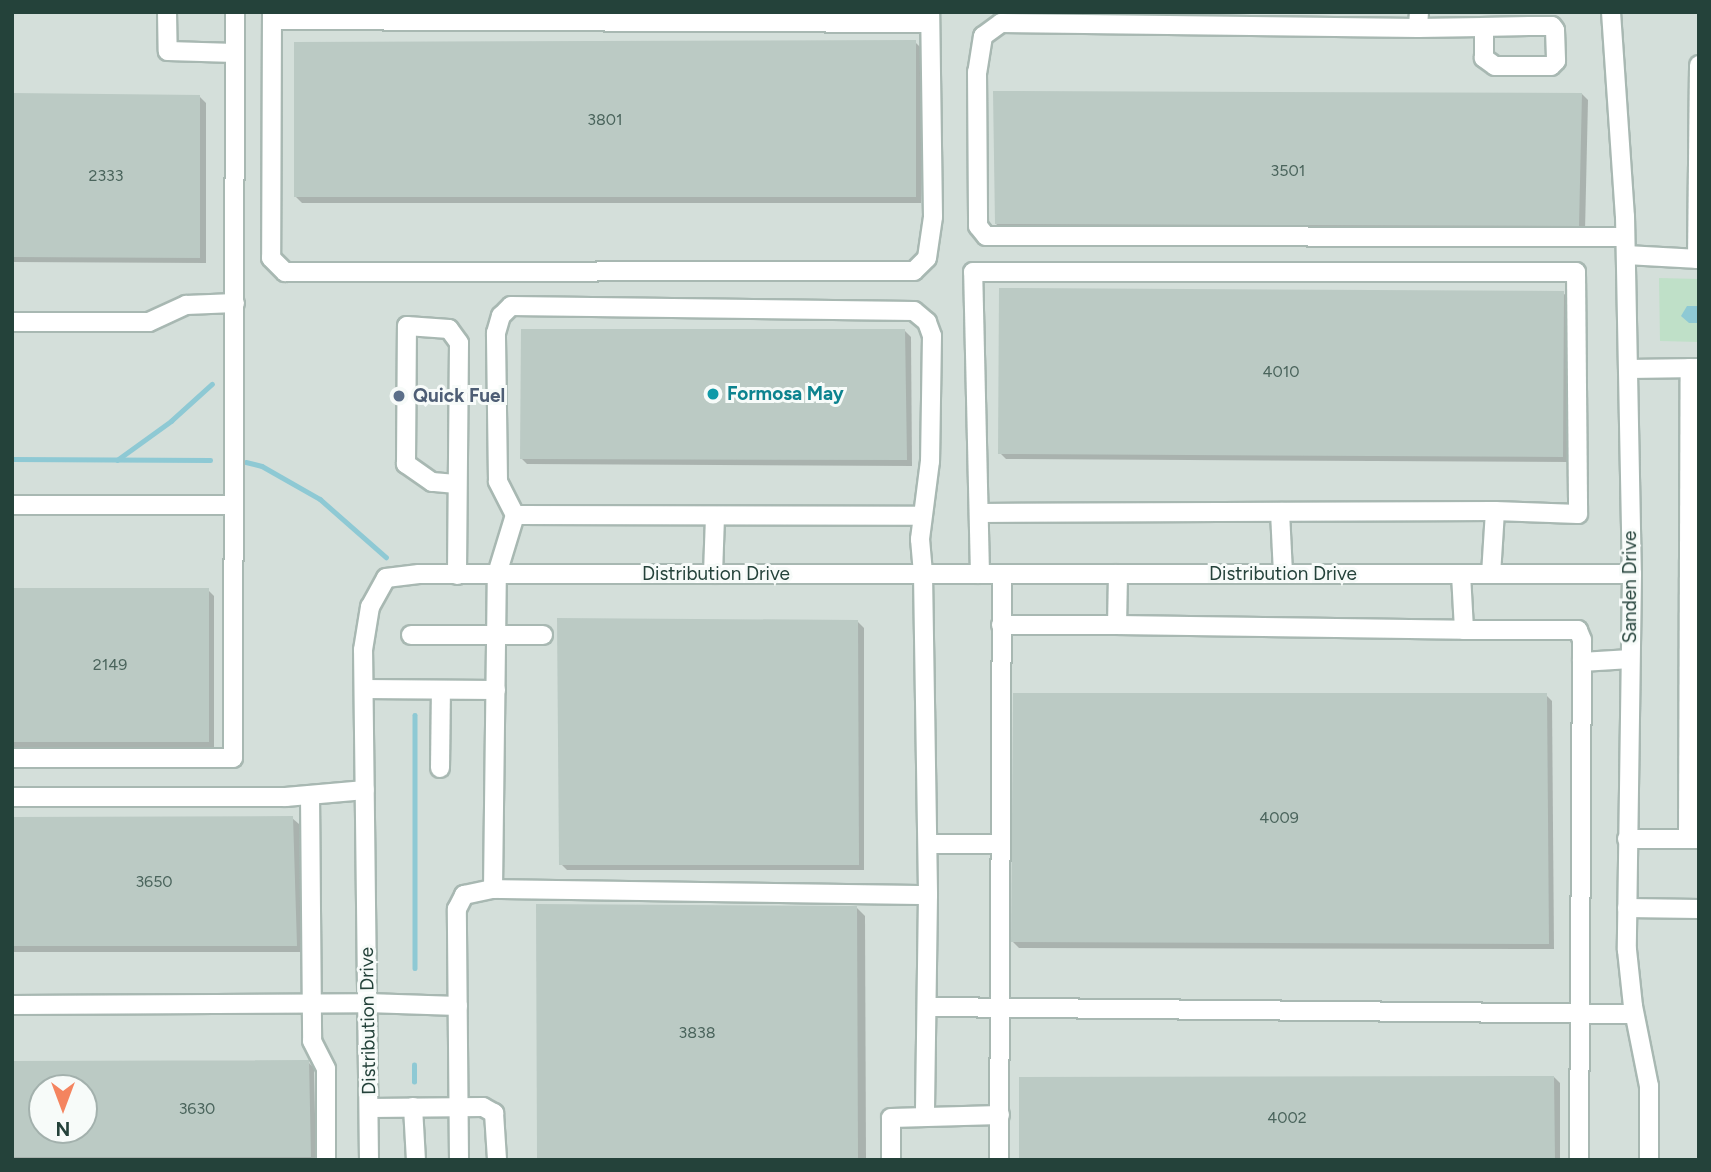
<!DOCTYPE html>
<style>
body{margin:0}
#map{position:relative;width:1711px;height:1172px;overflow:hidden;background:#e6efeb;font-family:Figtree,sans-serif}
div>[style]{position:absolute}
[style*='--x']{left:calc(var(--x)*1px);top:calc(var(--y)*1px);width:calc(var(--w)*1px);rotate:calc(var(--a)*1deg)}
.built>*{inset:0;background:#d4dfda}
.green>*{inset:0;background:#bfe0c8}
.water>*{inset:0;background:#8ec9d4}
.shadow>*{inset:0;background:#0003}
.stream>*{height:4.5px;margin:-2.25px;padding:0 2.25px;transform-origin:2.25px;border-radius:2.25px;background:#8ec9d4}
.building>*{inset:0;background:#bbcac4}
.roads{filter:drop-shadow(2px 0 #a8b8b2) drop-shadow(-2px 0 #a8b8b2) drop-shadow(0 2px #a8b8b2) drop-shadow(0 -2px #a8b8b2)}
.minor>*{height:18px;margin:-9px;padding:0 9px;transform-origin:9px;border-radius:9px;background:#fff}
.dots>*{width:19px;height:19px;translate:-50% -50%;box-sizing:border-box;border:4px solid #f7fbf9;border-radius:50%}
span{translate:-50% -50%;white-space:nowrap;text-align:center;line-height:1.15;-webkit-text-stroke:6px #f7fbf9;paint-order:stroke}
.number-label{font-size:16px;color:#4a645c}
.number-label span{-webkit-text-stroke-width:0}
.culture-label{font-size:19px;color:#0d838f;font-weight:700}
.left{translate:0 -50%;text-align:left}
.service-label{font-size:19px;color:#4e5e75;font-weight:700}
.street-label{font-size:19px;color:#24423a}
.frame{position:absolute;inset:0;border:14px solid #24423a;pointer-events:none}
.north{position:absolute;left:28px;top:1074px;width:70px;height:70px;box-sizing:border-box;background:#f7fbf9;border:2px solid #a3b1ad;border-radius:50%;rotate:180deg;font-size:19px;font-weight:700;line-height:28px;text-align:center;color:#24423a}
.north::after{content:'';display:block;margin:auto;width:24px;height:32px;background:#f4845f;clip-path:polygon(50% 0,100% 100%,50% 72%,0 100%)}
</style>
<div id="map">
<div class="built">
<div style="clip-path:polygon(evenodd,12px 12px,1699px 12px,1699px 1160px,12px 1160px,12px 12px,42px 1088px,84px 1088px,84px 1130px,42px 1130px,42px 1088px)"></div>
</div>
<div class="green">
<div style="clip-path:polygon(1659px 278px,1699px 279px,1699px 342px,1660px 341px)"></div>
</div>
<div class="water">
<div style="clip-path:polygon(1687px 306px,1699px 306px,1699px 323px,1689px 323px,1681px 316px)"></div>
</div>
<div class="shadow">
<div style="clip-path:polygon(915px 42px,921px 48px,921px 203px,302px 203px,296px 197px)"></div>
<div style="clip-path:polygon(12px 92px,12px 95px,200px 97px,206px 103px,206px 263px,12px 262px)"></div>
<div style="clip-path:polygon(1582px 94px,1588px 100px,1585px 231px,1003px 230px,996px 224px)"></div>
<div style="clip-path:polygon(1563px 293px,1570px 299px,1569px 462px,1006px 459px,1000px 453px)"></div>
<div style="clip-path:polygon(905px 331px,911px 337px,912px 466px,527px 464px,521px 458px)"></div>
<div style="clip-path:polygon(12px 589px,208px 590px,214px 596px,214px 748px,12px 748px)"></div>
<div style="clip-path:polygon(858px 622px,864px 628px,864px 870px,567px 870px,561px 864px)"></div>
<div style="clip-path:polygon(1546px 695px,1552px 701px,1554px 949px,1019px 948px,1013px 942px)"></div>
<div style="clip-path:polygon(292px 818px,299px 824px,302px 952px,12px 952px,12px 819px)"></div>
<div style="clip-path:polygon(857px 908px,865px 916px,866px 1160px,539px 1160px)"></div>
<div style="clip-path:polygon(evenodd,308px 1062px,314px 1068px,316px 1160px,12px 1160px,12px 1063px,308px 1062px,42px 1088px,84px 1088px,84px 1130px,42px 1130px,42px 1088px)"></div>
<div style="clip-path:polygon(1554px 1077px,1560px 1083px,1560px 1160px,1021px 1160px)"></div>
</div>
<div class="stream">
<div style="--x:12;--y:459;--w:198;--a:0.3"></div>
<div style="--x:117;--y:460;--w:67;--a:-35.8"></div>
<div style="--x:171;--y:421;--w:55;--a:-42.1"></div>
<div style="--x:246;--y:462;--w:16;--a:14"></div>
<div style="--x:262;--y:466;--w:67;--a:29.6"></div>
<div style="--x:320;--y:499;--w:88;--a:41.3"></div>
<div style="--x:415;--y:715;--w:253;--a:90"></div>
<div style="--x:414;--y:1082;--w:17;--a:-90"></div>
</div>
<div class="building">
<div style="clip-path:polygon(916px 40px,916px 197px,294px 197px,294px 42px)"></div>
<div style="clip-path:polygon(993px 91px,1582px 93px,1579px 226px,995px 224px)"></div>
<div style="clip-path:polygon(12px 93px,200px 95px,200px 258px,12px 257px)"></div>
<div style="clip-path:polygon(999px 288px,1564px 291px,1563px 457px,998px 454px)"></div>
<div style="clip-path:polygon(521px 329px,905px 329px,907px 460px,520px 459px)"></div>
<div style="clip-path:polygon(12px 588px,209px 588px,209px 742px,12px 742px)"></div>
<div style="clip-path:polygon(557px 618px,858px 620px,859px 865px,559px 865px)"></div>
<div style="clip-path:polygon(1013px 693px,1547px 693px,1549px 944px,1011px 942px)"></div>
<div style="clip-path:polygon(293px 816px,297px 946px,12px 946px,12px 817px)"></div>
<div style="clip-path:polygon(536px 904px,857px 906px,858px 1160px,537px 1160px)"></div>
<div style="clip-path:polygon(evenodd,309px 1060px,311px 1157px,12px 1157px,12px 1061px,309px 1060px,42px 1088px,84px 1088px,84px 1130px,42px 1130px,42px 1088px)"></div>
<div style="clip-path:polygon(1554px 1076px,1555px 1160px,1019px 1160px,1019px 1077px)"></div>
</div>
<div class="roads">
<div class="minor">
<div style="--x:167;--y:12;--w:39;--a:89"></div>
<div style="--x:168;--y:51;--w:67;--a:1.7"></div>
<div style="--x:272;--y:12;--w:246;--a:90.2"></div>
<div style="--x:271;--y:258;--w:20;--a:45"></div>
<div style="--x:285;--y:272;--w:629;--a:-0.09"></div>
<div style="--x:914;--y:271;--w:18;--a:-45"></div>
<div style="--x:927;--y:258;--w:41;--a:-81.7"></div>
<div style="--x:933;--y:217;--w:205;--a:-90.8"></div>
<div style="--x:1419;--y:12;--w:16;--a:94"></div>
<div style="--x:1418;--y:28;--w:417;--a:-179.3"></div>
<div style="--x:1001;--y:23;--w:22;--a:144"></div>
<div style="--x:983;--y:36;--w:36;--a:99"></div>
<div style="--x:977;--y:72;--w:154;--a:89.6"></div>
<div style="--x:978;--y:226;--w:13;--a:51"></div>
<div style="--x:986;--y:236;--w:639;--a:0.09"></div>
<div style="--x:1611;--y:12;--w:204;--a:86.1"></div>
<div style="--x:1625;--y:216;--w:358;--a:88.9"></div>
<div style="--x:1632;--y:574;--w:376;--a:90.8"></div>
<div style="--x:1627;--y:950;--w:56;--a:83.9"></div>
<div style="--x:1633;--y:1006;--w:82;--a:78.7"></div>
<div style="--x:1649;--y:1086;--w:74;--a:90"></div>
<div style="--x:272;--y:20;--w:658;--a:0.26"></div>
<div style="--x:1418;--y:28;--w:111;--a:-1"></div>
<div style="--x:1529;--y:26;--w:23;--a:0"></div>
<div style="--x:1552;--y:26;--w:5;--a:53"></div>
<div style="--x:1555;--y:30;--w:31;--a:88"></div>
<div style="--x:1556;--y:61;--w:7;--a:135"></div>
<div style="--x:1551;--y:66;--w:56;--a:180"></div>
<div style="--x:1495;--y:66;--w:14;--a:-144"></div>
<div style="--x:1484;--y:58;--w:31;--a:-90"></div>
<div style="--x:1626;--y:255;--w:73;--a:3.1"></div>
<div style="--x:1697;--y:259;--w:194;--a:-89.4"></div>
<div style="--x:12;--y:322;--w:137;--a:0"></div>
<div style="--x:149;--y:322;--w:41;--a:-24.7"></div>
<div style="--x:186;--y:305;--w:49;--a:-2.3"></div>
<div style="--x:1628;--y:369;--w:71;--a:-0.8"></div>
<div style="--x:456;--y:484;--w:24;--a:-175"></div>
<div style="--x:432;--y:482;--w:32;--a:-145"></div>
<div style="--x:406;--y:464;--w:138;--a:-89.6"></div>
<div style="--x:407;--y:326;--w:42;--a:4.1"></div>
<div style="--x:449;--y:329;--w:17;--a:54"></div>
<div style="--x:459;--y:343;--w:232;--a:90.5"></div>
<div style="--x:12;--y:505;--w:221;--a:0"></div>
<div style="--x:1280;--y:512;--w:62;--a:87.2"></div>
<div style="--x:979;--y:513;--w:516;--a:-0.22"></div>
<div style="--x:515;--y:515;--w:406;--a:0.1"></div>
<div style="--x:713;--y:574;--w:56;--a:-88"></div>
<div style="--x:980;--y:574;--w:302;--a:-91.3"></div>
<div style="--x:973;--y:272;--w:603;--a:0"></div>
<div style="--x:1576;--y:272;--w:242;--a:89.5"></div>
<div style="--x:1578;--y:514;--w:83;--a:-177.9"></div>
<div style="--x:1495;--y:511;--w:63;--a:93.6"></div>
<div style="--x:1118;--y:574;--w:51;--a:91.1"></div>
<div style="--x:1117;--y:625;--w:347;--a:0.8"></div>
<div style="--x:1461;--y:574;--w:56;--a:86.9"></div>
<div style="--x:1464;--y:630;--w:114;--a:0"></div>
<div style="--x:1578;--y:630;--w:11;--a:68"></div>
<div style="--x:1582;--y:640;--w:520;--a:90.33"></div>
<div style="--x:1001;--y:625;--w:116;--a:0"></div>
<div style="--x:411;--y:635;--w:132;--a:0"></div>
<div style="--x:1582;--y:662;--w:48;--a:-3.6"></div>
<div style="--x:364;--y:689;--w:132;--a:0.4"></div>
<div style="--x:12;--y:758;--w:221;--a:0"></div>
<div style="--x:233;--y:758;--w:746;--a:-89.85"></div>
<div style="--x:440;--y:768;--w:78;--a:-89.3"></div>
<div style="--x:310;--y:795;--w:246;--a:89.5"></div>
<div style="--x:312;--y:1041;--w:31;--a:63"></div>
<div style="--x:326;--y:1069;--w:91;--a:90"></div>
<div style="--x:12;--y:797;--w:274;--a:0"></div>
<div style="--x:286;--y:797;--w:79;--a:-5.1"></div>
<div style="--x:1627;--y:839;--w:72;--a:0"></div>
<div style="--x:1688;--y:839;--w:471;--a:-89.8"></div>
<div style="--x:928;--y:844;--w:73;--a:0"></div>
<div style="--x:493;--y:889;--w:315;--a:-89.3"></div>
<div style="--x:497;--y:574;--w:62;--a:-73"></div>
<div style="--x:515;--y:515;--w:38;--a:-117"></div>
<div style="--x:498;--y:481;--w:148;--a:-90.8"></div>
<div style="--x:496;--y:333;--w:18;--a:-74"></div>
<div style="--x:501;--y:316;--w:14;--a:-45"></div>
<div style="--x:511;--y:306;--w:403;--a:0.7"></div>
<div style="--x:914;--y:311;--w:17;--a:40"></div>
<div style="--x:927;--y:322;--w:15;--a:70"></div>
<div style="--x:932;--y:336;--w:125;--a:90.9"></div>
<div style="--x:930;--y:461;--w:79;--a:97.3"></div>
<div style="--x:920;--y:539;--w:35;--a:85"></div>
<div style="--x:923;--y:574;--w:321;--a:89.1"></div>
<div style="--x:1627;--y:908;--w:72;--a:0.8"></div>
<div style="--x:12;--y:1005;--w:355;--a:-0.3"></div>
<div style="--x:367;--y:1003;--w:91;--a:1.9"></div>
<div style="--x:927;--y:1007;--w:707;--a:0.57"></div>
<div style="--x:413;--y:1107;--w:53;--a:86.8"></div>
<div style="--x:369;--y:1108;--w:114;--a:-0.5"></div>
<div style="--x:483;--y:1107;--w:13;--a:29"></div>
<div style="--x:494;--y:1113;--w:47;--a:86.3"></div>
<div style="--x:369;--y:1160;--w:510;--a:-90.67"></div>
<div style="--x:363;--y:650;--w:44;--a:-80.8"></div>
<div style="--x:370;--y:607;--w:33;--a:-61"></div>
<div style="--x:386;--y:578;--w:33;--a:-7"></div>
<div style="--x:419;--y:574;--w:1213;--a:0"></div>
<div style="--x:459;--y:1160;--w:251;--a:-90.5"></div>
<div style="--x:457;--y:909;--w:16;--a:-63"></div>
<div style="--x:464;--y:895;--w:30;--a:-12"></div>
<div style="--x:493;--y:889;--w:435;--a:0.8"></div>
<div style="--x:928;--y:895;--w:222;--a:90.8"></div>
<div style="--x:891;--y:1160;--w:42;--a:-90"></div>
<div style="--x:891;--y:1118;--w:109;--a:-1.6"></div>
<div style="--x:999;--y:1160;--w:586;--a:-89.71"></div>
</div>
</div>
<div class="dots">
<div style="left:713px;top:394px;background:#0f9aa8"></div>
<div style="left:399px;top:396px;background:#5c6f8a"></div>
</div>
<div class="number-label">
<span style="left:605px;top:120px">3801</span>
<span style="left:1288px;top:171px">3501</span>
<span style="left:106px;top:176px">2333</span>
<span style="left:1281px;top:372px">4010</span>
<span style="left:110px;top:665px">2149</span>
<span style="left:1279px;top:818px">4009</span>
<span style="left:154px;top:882px">3650</span>
<span style="left:697px;top:1033px">3838</span>
<span style="left:197px;top:1109px">3630</span>
<span style="left:1287px;top:1118px">4002</span>
</div>
<div class="culture-label">
<span class="left" style="left:727px;top:394px">Formosa May</span>
</div>
<div class="service-label">
<span class="left" style="left:413px;top:396px">Quick Fuel</span>
</div>
<div class="street-label">
<span style="left:716px;top:574px">Distribution Drive</span>
<span style="left:1283px;top:574px">Distribution Drive</span>
<span style="left:1630px;top:587px;rotate:-90deg">Sanden Drive</span>
<span style="left:368px;top:1021px;rotate:-91deg">Distribution Drive</span>
</div>
<div class="frame"></div>
<div class="north">N</div>
</div>
